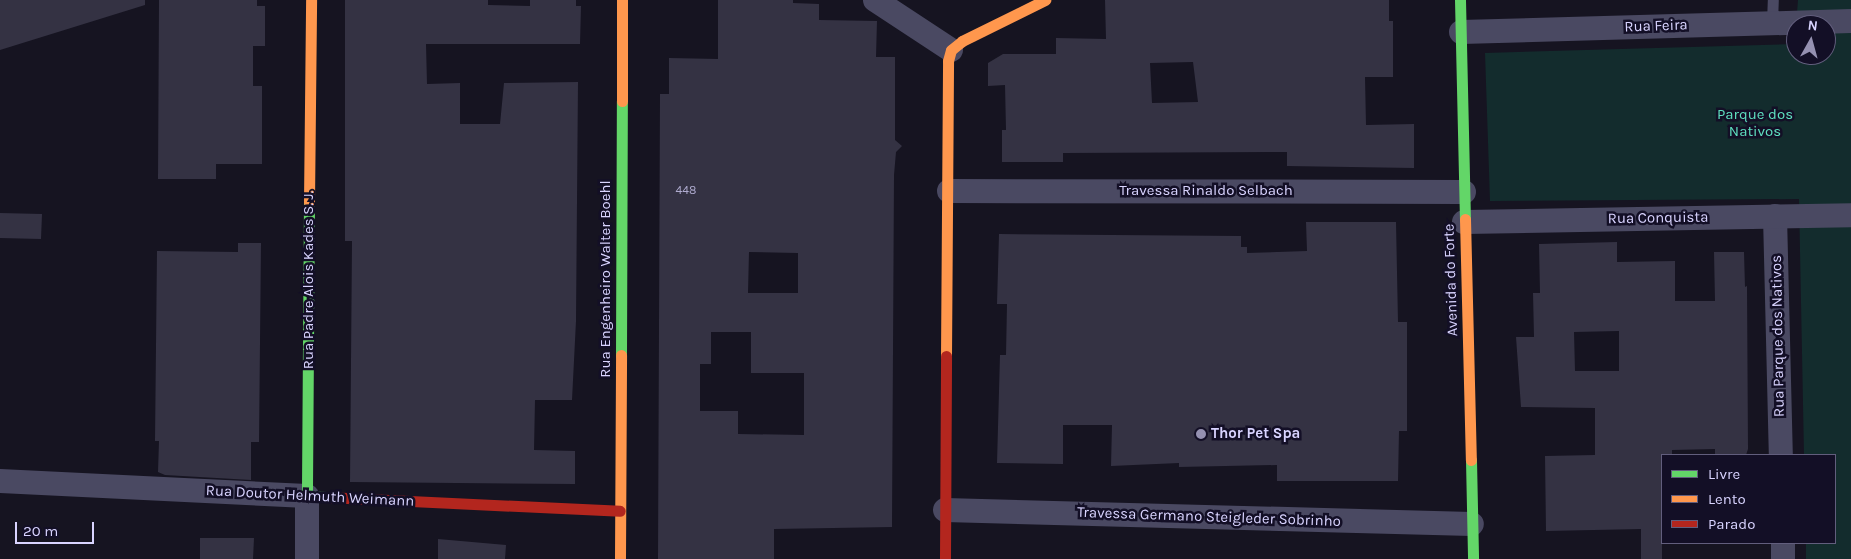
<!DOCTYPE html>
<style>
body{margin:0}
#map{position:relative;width:1851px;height:559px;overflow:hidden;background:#161421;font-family:Karla,sans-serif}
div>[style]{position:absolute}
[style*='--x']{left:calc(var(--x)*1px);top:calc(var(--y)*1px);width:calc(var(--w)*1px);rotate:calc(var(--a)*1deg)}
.green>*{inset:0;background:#132c2d}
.building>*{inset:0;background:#343243}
.lane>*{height:11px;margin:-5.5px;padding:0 5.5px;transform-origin:5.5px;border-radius:5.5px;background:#4a4962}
.street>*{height:24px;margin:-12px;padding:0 12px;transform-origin:12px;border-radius:12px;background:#4a4962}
.fast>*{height:11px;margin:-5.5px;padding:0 5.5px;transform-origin:5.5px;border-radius:5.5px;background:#63d668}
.slow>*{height:11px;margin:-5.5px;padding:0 5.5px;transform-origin:5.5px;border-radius:5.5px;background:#ff974d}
.jam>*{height:11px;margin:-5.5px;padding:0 5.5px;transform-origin:5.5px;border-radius:5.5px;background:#b3261e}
.dots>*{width:14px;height:14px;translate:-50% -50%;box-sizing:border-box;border:2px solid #130f26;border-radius:50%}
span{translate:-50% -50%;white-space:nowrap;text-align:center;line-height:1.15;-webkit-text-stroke:5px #130f26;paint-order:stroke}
.number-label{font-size:12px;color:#b0acd0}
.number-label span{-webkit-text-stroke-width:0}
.street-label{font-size:15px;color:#d9d4ff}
.park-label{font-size:15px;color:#5fe0c0}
.poi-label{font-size:15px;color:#d9d4ff;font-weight:700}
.left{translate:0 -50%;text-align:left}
.legend{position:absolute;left:1661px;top:454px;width:175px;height:90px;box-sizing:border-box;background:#130f26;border:1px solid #625e7d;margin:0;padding:6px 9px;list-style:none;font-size:15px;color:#d9d4ff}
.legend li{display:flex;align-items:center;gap:10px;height:25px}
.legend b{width:25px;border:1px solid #625e7d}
.north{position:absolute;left:1786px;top:15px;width:50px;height:50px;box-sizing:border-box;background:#130f26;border:1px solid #625e7d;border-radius:50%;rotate:7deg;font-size:14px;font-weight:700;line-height:20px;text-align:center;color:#d9d4ff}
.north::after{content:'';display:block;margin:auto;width:18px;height:22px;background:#9591b1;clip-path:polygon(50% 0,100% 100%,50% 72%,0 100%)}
.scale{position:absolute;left:15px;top:522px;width:79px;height:22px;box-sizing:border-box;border:2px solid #d9d4ff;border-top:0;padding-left:6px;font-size:15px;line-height:18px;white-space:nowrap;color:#d9d4ff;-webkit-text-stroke:4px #130f26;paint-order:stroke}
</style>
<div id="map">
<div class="green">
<div style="clip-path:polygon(1798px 0,1851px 0,1851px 559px,1806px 559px,1806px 543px,1835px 543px,1835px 455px,1804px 455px,1799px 199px,1490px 201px,1485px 53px,1795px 44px,1796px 28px,1796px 55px,1826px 55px,1826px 25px,1796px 25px)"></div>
</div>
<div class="building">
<div style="clip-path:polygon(0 0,145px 0,145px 5px,0 50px)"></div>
<div style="clip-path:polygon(159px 0,257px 0,257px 6px,265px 6px,265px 46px,253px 46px,253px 86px,262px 86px,262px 164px,216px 164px,216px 179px,158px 179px)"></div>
<div style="clip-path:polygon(345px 0,488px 0,488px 5px,530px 6px,530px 0,576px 0,576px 6px,581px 6px,580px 44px,426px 44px,427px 84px,460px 83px,460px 124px,500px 124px,504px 83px,578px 82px,576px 321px,572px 400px,535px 400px,534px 450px,575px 451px,575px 484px,350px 482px,352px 241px,345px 241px)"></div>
<div style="clip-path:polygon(evenodd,718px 0,793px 0,793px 3px,819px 4px,819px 20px,877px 21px,876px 57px,895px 57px,895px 140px,902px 146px,896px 152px,894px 175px,892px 527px,774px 529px,774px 559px,658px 559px,660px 94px,669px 94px,669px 58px,718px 59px,718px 0,749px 252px,798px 253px,798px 293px,748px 293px,749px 252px,718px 0,711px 332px,751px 332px,751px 373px,804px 373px,804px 435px,738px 434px,738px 411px,700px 411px,700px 364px,711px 364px,711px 332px)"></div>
<div style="clip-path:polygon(evenodd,1105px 0,1389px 0,1389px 21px,1393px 21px,1393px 77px,1365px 77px,1366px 125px,1414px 124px,1414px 168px,1287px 166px,1287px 152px,1063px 153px,1063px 162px,1002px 162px,1002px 130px,1006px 130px,1005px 85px,988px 86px,988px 63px,1003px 54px,1056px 54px,1056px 38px,1106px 39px,1105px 0,1193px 62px,1198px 102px,1152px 103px,1150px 63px,1193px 62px)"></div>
<div style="clip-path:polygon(0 213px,42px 214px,41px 239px,0 238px)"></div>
<div style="clip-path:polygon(1306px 222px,1396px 222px,1398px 322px,1407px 322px,1407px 431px,1399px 431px,1398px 481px,1277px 481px,1277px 465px,1179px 467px,1179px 463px,1111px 466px,1112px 425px,1063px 425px,1063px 464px,997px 463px,1000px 355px,1006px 355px,1007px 304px,997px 304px,999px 234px,1241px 236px,1241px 247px,1247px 247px,1247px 253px,1307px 251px)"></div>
<div style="clip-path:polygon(evenodd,1617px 242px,1617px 262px,1675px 261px,1675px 301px,1715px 301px,1714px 252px,1744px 252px,1745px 287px,1747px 286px,1748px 449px,1746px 455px,1715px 455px,1715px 449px,1672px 450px,1672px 455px,1662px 455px,1662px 559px,1641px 559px,1641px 529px,1546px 531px,1545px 456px,1595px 455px,1595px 408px,1521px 407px,1516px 337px,1534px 337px,1533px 293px,1540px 293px,1539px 244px,1617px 242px,1619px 331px,1619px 371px,1575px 371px,1574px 332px,1619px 331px)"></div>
<div style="clip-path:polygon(238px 243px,261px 243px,259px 442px,251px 442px,251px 480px,165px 475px,158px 472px,159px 441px,155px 441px,157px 251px,238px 252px)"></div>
<div style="clip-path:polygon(200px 538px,254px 538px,253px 559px,200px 559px)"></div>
<div style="clip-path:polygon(438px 539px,506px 545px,505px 559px,438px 559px)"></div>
</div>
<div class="lane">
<div style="--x:1772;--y:23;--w:23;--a:-88"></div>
</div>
<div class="street">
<div style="--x:875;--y:0;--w:91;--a:33.3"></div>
<div style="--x:1461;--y:32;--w:390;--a:-1.6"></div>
<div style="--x:949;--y:191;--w:515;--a:0.11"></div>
<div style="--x:1775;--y:216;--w:239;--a:88.6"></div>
<div style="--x:1464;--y:222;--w:387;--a:-1"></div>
<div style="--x:0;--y:481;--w:307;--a:2.8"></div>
<div style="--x:307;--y:496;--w:63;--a:90"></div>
<div style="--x:945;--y:510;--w:527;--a:1.52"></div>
<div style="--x:1783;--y:543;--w:16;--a:90"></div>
</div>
<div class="fast">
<div style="--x:1460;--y:0;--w:219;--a:88.7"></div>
<div style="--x:309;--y:202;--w:294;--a:90.4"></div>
<div style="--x:307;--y:496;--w:19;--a:3"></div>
<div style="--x:621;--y:355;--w:254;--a:-89.8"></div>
<div style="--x:1471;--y:460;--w:99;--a:88.8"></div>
</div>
<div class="slow">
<div style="--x:622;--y:101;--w:101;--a:-90"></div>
<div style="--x:309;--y:202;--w:202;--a:-89.4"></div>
<div style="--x:1465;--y:219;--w:241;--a:88.6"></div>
<div style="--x:946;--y:356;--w:295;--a:-89.6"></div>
<div style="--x:948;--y:61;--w:11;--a:-75"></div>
<div style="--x:951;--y:50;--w:14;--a:-39"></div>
<div style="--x:962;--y:41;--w:93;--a:-26.3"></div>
<div style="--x:620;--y:559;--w:204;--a:-89.7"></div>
</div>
<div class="jam">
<div style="--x:326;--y:497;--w:294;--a:2.7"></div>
<div style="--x:945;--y:559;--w:203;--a:-89.7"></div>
</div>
<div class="dots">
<div style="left:1201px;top:434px;background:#9591b1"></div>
</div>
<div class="number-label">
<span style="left:686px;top:191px">448</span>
</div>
<div class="street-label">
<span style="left:1656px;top:26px;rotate:-2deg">Rua Feira</span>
<span style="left:1206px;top:191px">Travessa Rinaldo Selbach</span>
<span style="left:1658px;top:218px;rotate:-1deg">Rua Conquista</span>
<span style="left:606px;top:279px;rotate:-90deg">Rua Engenheiro Walter Boehl</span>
<span style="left:309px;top:280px;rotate:-90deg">Rua Padre Alois Kades S. J.</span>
<span style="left:1451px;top:280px;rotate:-92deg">Avenida do Forte</span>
<span style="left:1778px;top:336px;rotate:-91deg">Rua Parque dos Nativos</span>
<span style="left:310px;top:496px;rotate:3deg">Rua Doutor Helmuth Weimann</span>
<span style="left:1209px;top:517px;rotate:2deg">Travessa Germano Steigleder Sobrinho</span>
</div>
<div class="park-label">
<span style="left:1755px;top:123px">Parque dos<br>Nativos</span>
</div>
<div class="poi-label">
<span class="left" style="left:1211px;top:434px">Thor Pet Spa</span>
</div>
<ul class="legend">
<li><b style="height:6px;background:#63d668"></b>Livre</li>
<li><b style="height:6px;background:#ff974d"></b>Lento</li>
<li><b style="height:6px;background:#b3261e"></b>Parado</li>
</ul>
<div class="north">N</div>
<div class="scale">20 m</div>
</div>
